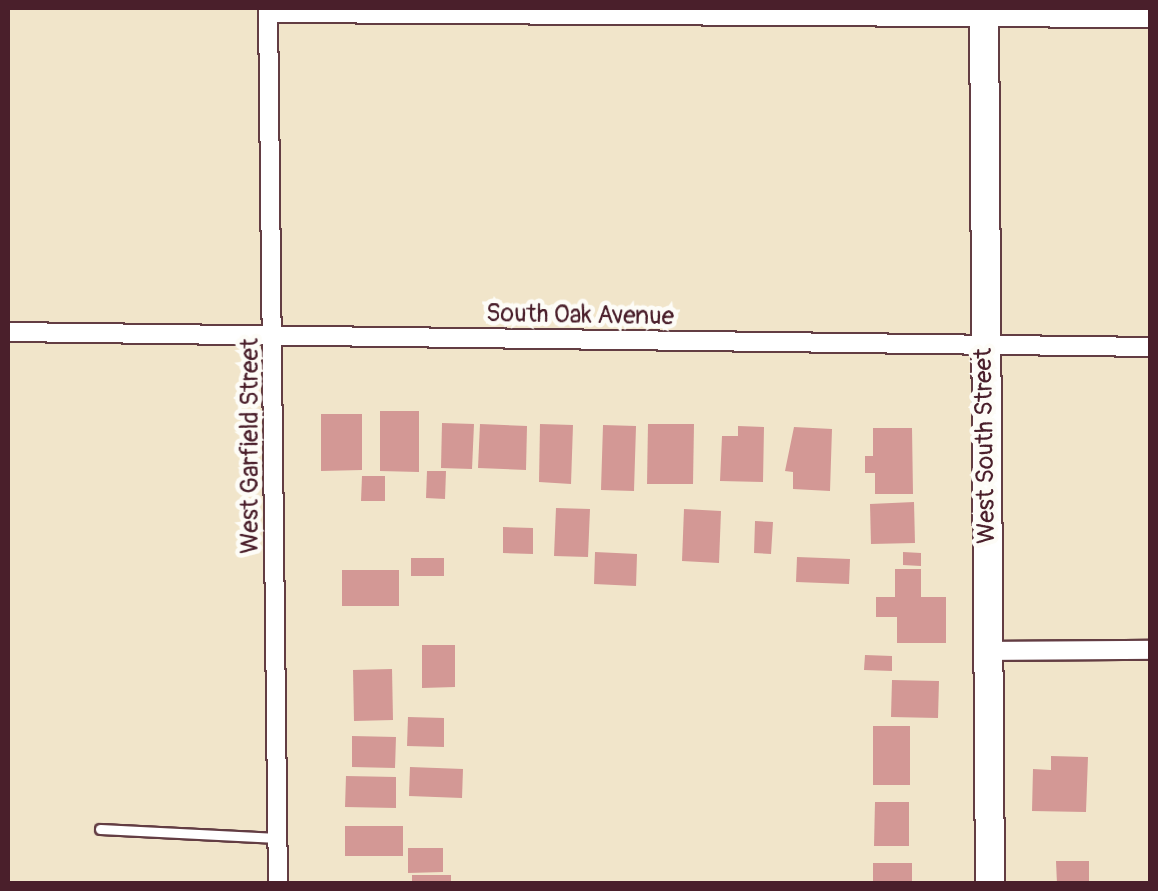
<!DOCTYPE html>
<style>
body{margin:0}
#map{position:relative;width:1158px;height:891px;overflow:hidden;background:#f1e5ca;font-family:Pangolin,sans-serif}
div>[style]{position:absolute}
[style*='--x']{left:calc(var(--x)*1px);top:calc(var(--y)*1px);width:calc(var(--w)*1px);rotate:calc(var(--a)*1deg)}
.building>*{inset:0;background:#d39895}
.roads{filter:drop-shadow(2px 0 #633d43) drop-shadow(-2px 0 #633d43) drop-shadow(0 2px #633d43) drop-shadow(0 -2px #633d43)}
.service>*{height:9px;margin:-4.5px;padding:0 4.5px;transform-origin:4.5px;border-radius:4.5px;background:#fff}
.minor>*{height:18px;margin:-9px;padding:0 9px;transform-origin:9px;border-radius:9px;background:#fff}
.primary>*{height:28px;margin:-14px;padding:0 14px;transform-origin:14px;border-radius:14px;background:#fff}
span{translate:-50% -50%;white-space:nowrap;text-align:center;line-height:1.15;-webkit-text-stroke:9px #fdfcf7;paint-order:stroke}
.street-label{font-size:25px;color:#4a1f2b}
.frame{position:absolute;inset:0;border:10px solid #4a1f2b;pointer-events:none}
</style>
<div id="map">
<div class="building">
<div style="clip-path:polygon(380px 411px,419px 411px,419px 472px,380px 471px)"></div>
<div style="clip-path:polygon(321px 414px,362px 414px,362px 470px,321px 471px)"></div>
<div style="clip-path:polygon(442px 423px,474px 424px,472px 469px,441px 468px)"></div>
<div style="clip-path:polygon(480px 424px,527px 426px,526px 470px,478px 468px)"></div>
<div style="clip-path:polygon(540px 424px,573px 425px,571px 484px,539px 482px)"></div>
<div style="clip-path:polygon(648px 424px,694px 424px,693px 484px,647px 484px)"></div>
<div style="clip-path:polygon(603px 425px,636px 426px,634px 491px,601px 490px)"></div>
<div style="clip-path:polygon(738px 426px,764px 427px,763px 482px,720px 481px,722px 436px,738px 436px)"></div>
<div style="clip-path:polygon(794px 427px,832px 429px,830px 491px,793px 489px,793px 472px,785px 471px)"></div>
<div style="clip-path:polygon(873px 428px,912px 428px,913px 494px,875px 494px,875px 473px,865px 473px,865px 456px,873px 456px)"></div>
<div style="clip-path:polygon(427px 471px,446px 471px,445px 499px,426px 498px)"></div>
<div style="clip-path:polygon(362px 476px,385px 476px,385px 501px,361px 501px)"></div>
<div style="clip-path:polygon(914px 502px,915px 543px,871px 544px,870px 504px)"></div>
<div style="clip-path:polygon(556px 508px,590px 509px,588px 557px,554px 556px)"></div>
<div style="clip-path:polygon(684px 509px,721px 511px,719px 563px,682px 561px)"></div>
<div style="clip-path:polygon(755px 521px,773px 522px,771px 554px,754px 553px)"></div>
<div style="clip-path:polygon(503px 527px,533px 528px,533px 554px,503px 553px)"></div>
<div style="clip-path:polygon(595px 552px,637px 554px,636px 586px,594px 584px)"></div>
<div style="clip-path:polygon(903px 552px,921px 553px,921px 566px,903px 565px)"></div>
<div style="clip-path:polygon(797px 557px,850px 559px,849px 584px,796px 582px)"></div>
<div style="clip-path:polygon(411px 558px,444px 558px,444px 576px,411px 576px)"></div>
<div style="clip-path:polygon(895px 569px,921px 569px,921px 597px,946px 597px,946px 643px,897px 643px,897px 617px,876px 617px,876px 597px,895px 597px)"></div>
<div style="clip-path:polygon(342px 570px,399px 570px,399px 606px,342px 606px)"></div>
<div style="clip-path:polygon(422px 645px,455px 645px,455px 687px,422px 688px)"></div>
<div style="clip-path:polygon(865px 655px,892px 656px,892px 671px,864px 670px)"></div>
<div style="clip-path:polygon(392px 669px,393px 720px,354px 721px,353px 670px)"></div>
<div style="clip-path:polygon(892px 680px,939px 681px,938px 718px,891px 717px)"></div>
<div style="clip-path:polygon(408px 717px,444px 718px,444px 747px,407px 746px)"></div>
<div style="clip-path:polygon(873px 726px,910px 726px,910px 785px,873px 785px)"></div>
<div style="clip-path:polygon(352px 736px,396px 737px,395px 768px,352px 767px)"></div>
<div style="clip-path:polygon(1051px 756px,1088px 757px,1086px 812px,1032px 811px,1033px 769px,1051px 770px)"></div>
<div style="clip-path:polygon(410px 767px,463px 769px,462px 798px,409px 796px)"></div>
<div style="clip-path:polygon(346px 776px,396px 777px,396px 808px,345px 807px)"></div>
<div style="clip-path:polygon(875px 802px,909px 802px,909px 846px,874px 846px)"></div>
<div style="clip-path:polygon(345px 826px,403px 826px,403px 856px,345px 856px)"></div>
<div style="clip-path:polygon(408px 848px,443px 848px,443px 872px,408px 873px)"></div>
<div style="clip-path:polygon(1056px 861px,1089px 861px,1089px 884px,1057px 884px)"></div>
<div style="clip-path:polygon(873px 863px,912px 863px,912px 884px,873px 884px)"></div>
<div style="clip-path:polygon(412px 875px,451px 875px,451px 884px,412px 884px)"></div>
</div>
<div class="roads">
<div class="service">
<div style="--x:100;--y:829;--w:178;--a:2.9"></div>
</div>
<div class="minor">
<div style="--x:268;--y:8;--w:876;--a:89.35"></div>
<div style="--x:269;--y:13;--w:881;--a:0.33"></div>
<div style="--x:8;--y:332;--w:1142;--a:0.75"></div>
<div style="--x:989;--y:651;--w:161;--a:-0.4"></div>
</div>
<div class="primary">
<div style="--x:984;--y:8;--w:876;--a:89.61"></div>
</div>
</div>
<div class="street-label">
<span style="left:580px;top:316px;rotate:1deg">South Oak Avenue</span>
<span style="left:251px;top:446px;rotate:-90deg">West Garfield Street</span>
<span style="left:986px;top:446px;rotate:-91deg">West South Street</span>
</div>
<div class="frame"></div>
</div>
